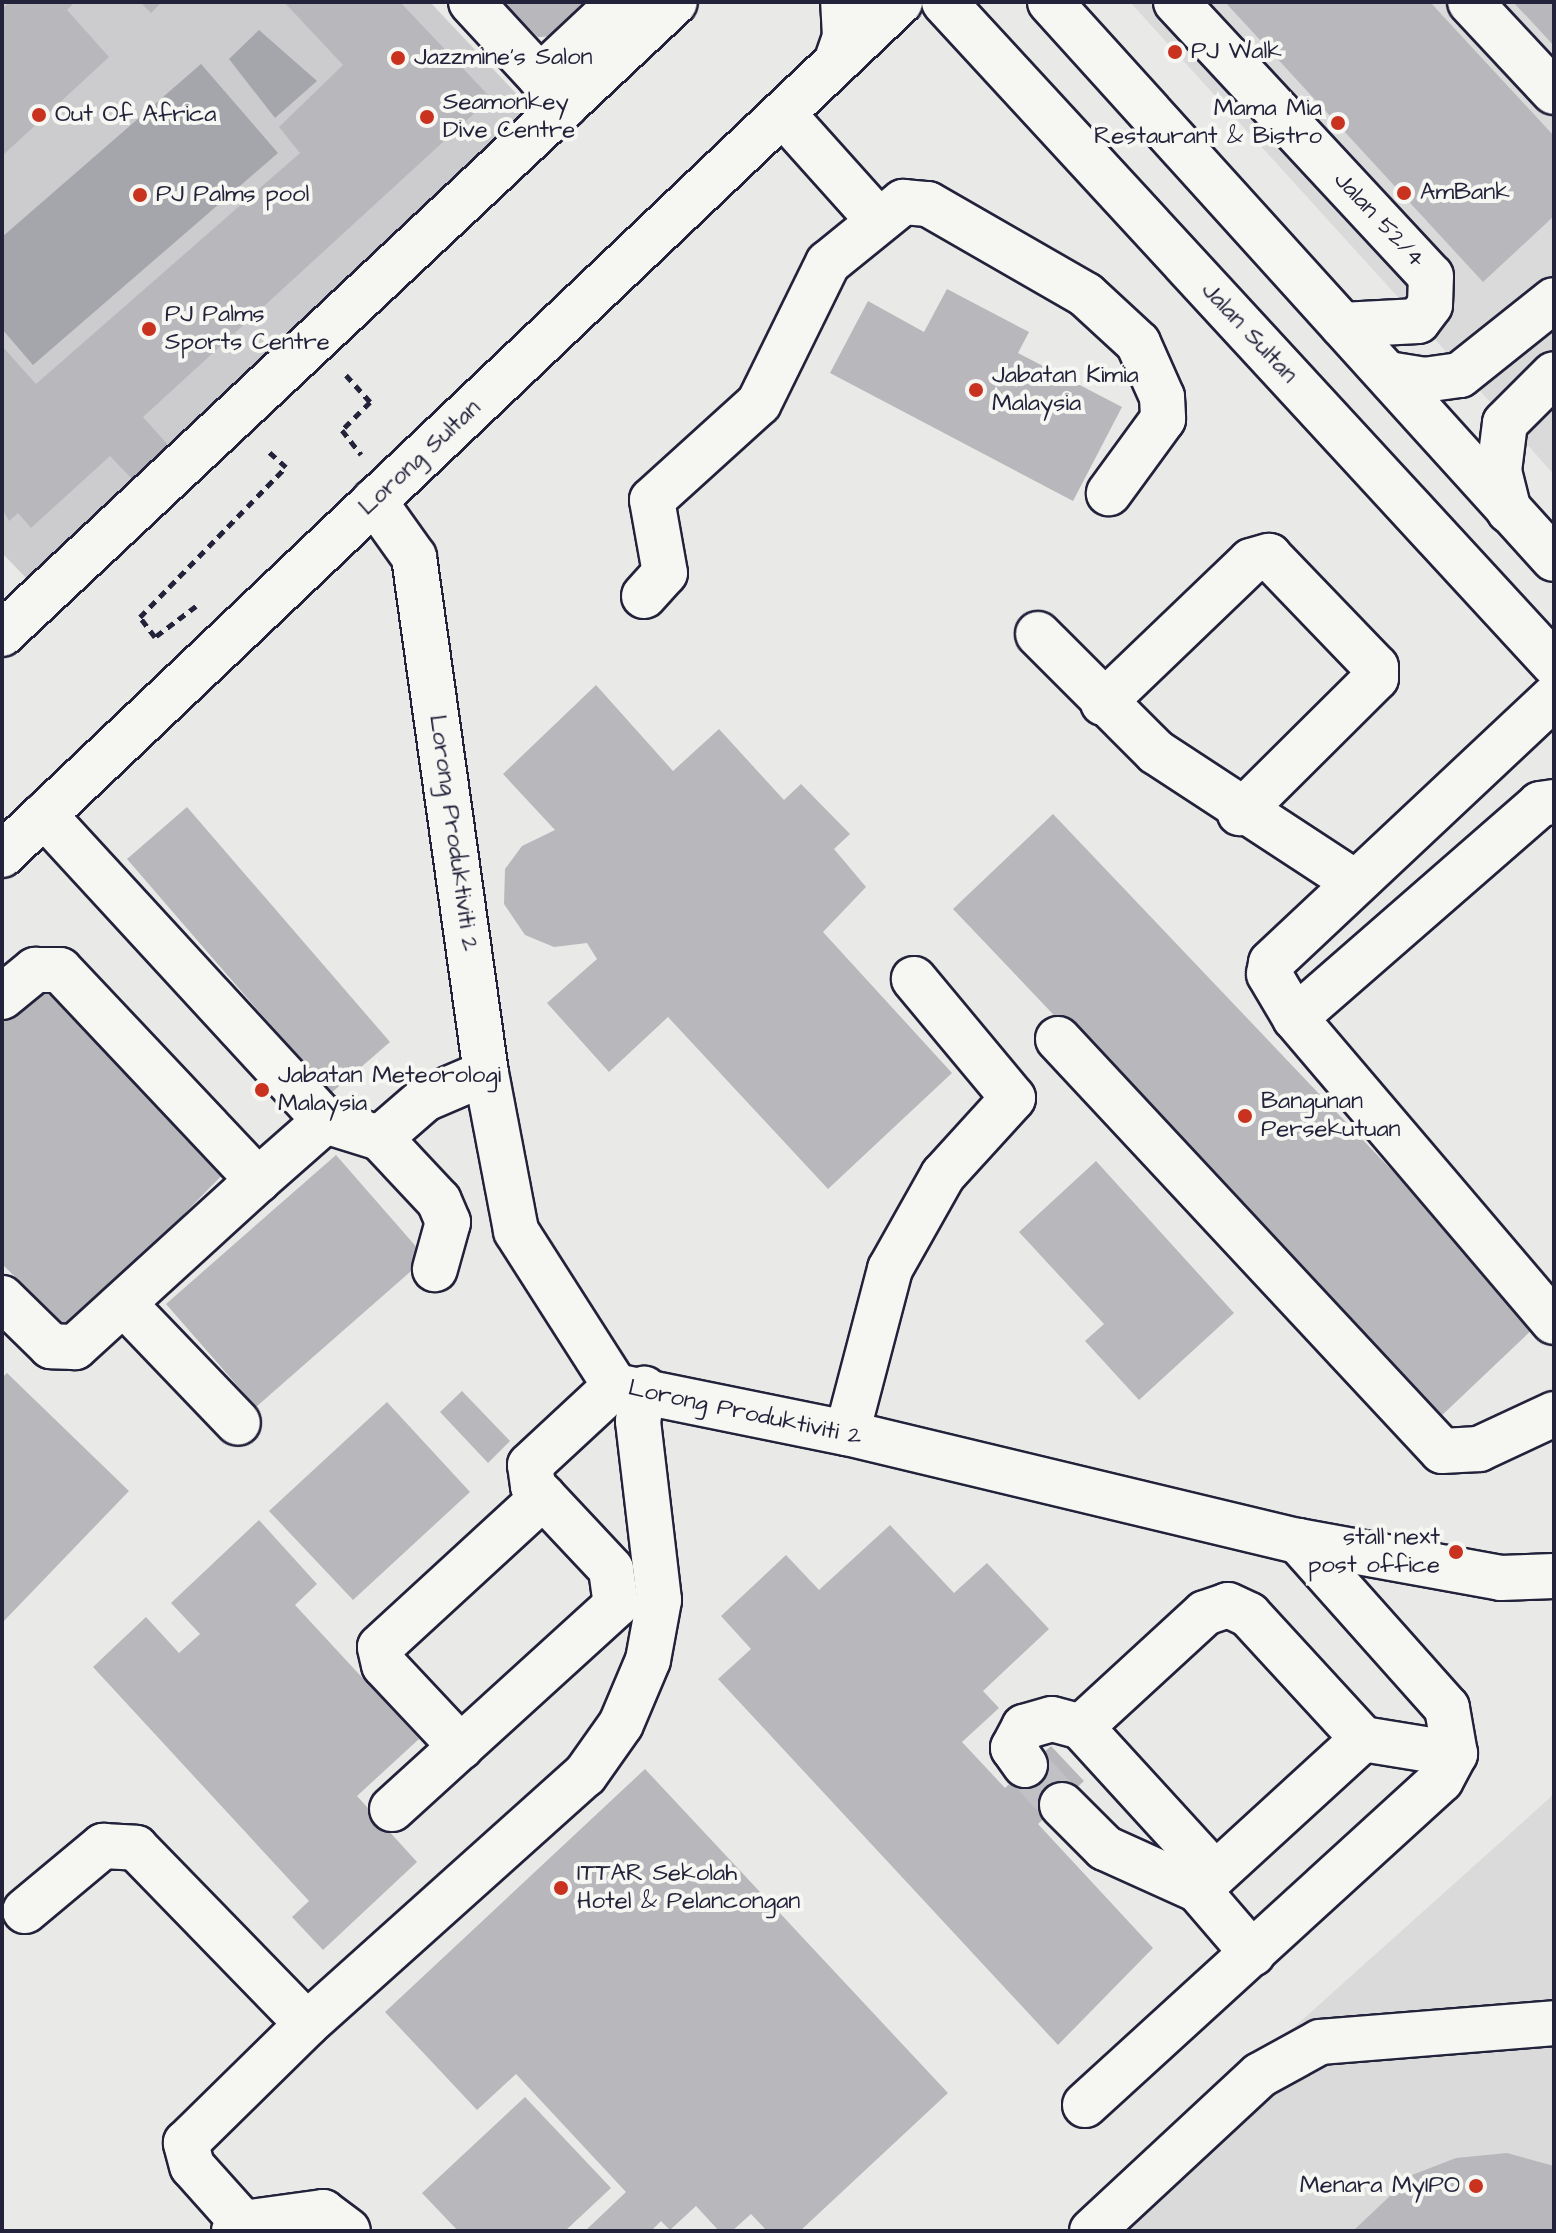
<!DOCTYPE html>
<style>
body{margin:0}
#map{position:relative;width:1556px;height:2233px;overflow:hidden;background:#e9e9e7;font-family:"Architects Daughter",sans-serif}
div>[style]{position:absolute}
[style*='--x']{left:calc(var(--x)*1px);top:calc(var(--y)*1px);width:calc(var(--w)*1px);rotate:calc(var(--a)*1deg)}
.built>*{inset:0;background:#dadada}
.green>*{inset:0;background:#ccccce}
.water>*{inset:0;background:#a5a5ac}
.building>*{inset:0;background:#b8b8bc}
.minor-tunnel>*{height:44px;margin-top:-22px;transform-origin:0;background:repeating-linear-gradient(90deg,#c1c1c5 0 44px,transparent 0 66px)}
.path>*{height:5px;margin-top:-2.5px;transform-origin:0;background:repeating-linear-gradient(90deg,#22223b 0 8px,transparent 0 14px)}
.roads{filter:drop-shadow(2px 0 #22223b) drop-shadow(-2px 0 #22223b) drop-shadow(0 2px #22223b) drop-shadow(0 -2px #22223b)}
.minor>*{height:44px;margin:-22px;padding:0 22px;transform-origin:22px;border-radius:22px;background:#f6f6f2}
.major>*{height:44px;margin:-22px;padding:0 22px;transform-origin:22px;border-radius:22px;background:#f6f6f2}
.dots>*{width:22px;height:22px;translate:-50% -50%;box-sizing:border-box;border:4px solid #f6f6f2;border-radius:50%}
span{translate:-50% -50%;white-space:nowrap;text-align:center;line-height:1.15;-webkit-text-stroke:8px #f6f6f2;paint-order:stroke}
.poi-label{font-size:24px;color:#22223b}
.left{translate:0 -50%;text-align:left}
.right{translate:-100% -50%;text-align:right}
.street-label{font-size:24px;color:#22223b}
.frame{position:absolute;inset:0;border:4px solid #22223b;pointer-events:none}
</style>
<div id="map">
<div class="built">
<div style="clip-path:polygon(1130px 2px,1554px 2px,1554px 475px,1396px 295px)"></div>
<div style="clip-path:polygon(1554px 1794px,1554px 2231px,1067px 2231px)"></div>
</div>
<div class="green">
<div style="clip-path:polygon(2px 2px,430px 2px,528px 106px,31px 583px,2px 553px)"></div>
</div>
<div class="water">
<div style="clip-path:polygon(259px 30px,317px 81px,275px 118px,229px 59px)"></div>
<div style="clip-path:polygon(201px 64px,278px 153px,33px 365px,2px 329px,2px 237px)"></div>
</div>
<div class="building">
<div style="clip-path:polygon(10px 2px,75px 2px,67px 10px,109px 57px,2px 156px,2px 9px)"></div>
<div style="clip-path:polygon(140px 2px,162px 2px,151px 13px)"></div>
<div style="clip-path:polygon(284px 2px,400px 2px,491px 98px,143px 417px,168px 445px,132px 479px,110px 456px,31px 528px,18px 513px,9px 521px,2px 508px,2px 346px,36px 384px,300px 153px,279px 127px,343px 65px)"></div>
<div style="clip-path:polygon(499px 2px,598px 2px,561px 36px,538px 37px)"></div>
<div style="clip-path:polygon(1225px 2px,1430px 2px,1554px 136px,1554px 216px,1483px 282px)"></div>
<div style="clip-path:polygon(1513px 2px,1554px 2px,1554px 46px,1533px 23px)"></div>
<div style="clip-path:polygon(947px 289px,1029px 332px,1018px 353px,1122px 407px,1073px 501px,830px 373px,868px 301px,924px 332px)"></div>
<div style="clip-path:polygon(596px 685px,673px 771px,719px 729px,784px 800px,801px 784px,850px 834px,834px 849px,866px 887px,823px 932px,952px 1073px,828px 1189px,668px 1017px,609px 1072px,547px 1003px,597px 959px,587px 943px,554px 947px,525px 935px,504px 904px,505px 869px,522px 846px,555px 830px,503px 774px)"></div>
<div style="clip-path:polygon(187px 807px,390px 1042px,330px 1094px,127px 859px)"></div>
<div style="clip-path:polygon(1053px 814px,1538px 1324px,1438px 1419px,953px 909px)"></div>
<div style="clip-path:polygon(36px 979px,229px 1168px,70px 1331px,2px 1264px,2px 1015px)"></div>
<div style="clip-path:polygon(336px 1155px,426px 1258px,256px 1407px,166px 1304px)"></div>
<div style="clip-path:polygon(1096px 1161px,1234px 1313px,1139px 1400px,1085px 1341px,1104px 1324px,1019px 1232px)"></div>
<div style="clip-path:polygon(7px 1373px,129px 1491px,2px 1623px,2px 1378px)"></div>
<div style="clip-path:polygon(462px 1391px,510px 1441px,488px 1463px,440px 1412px)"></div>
<div style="clip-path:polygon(387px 1402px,470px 1492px,353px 1600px,269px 1511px)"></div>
<div style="clip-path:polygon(259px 1520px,317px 1584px,295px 1605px,419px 1739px,357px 1796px,417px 1862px,323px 1950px,292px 1917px,309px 1901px,93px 1667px,146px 1617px,179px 1653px,200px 1634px,171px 1603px)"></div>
<div style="clip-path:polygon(890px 1525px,954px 1593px,987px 1563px,1049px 1629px,983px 1691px,999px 1708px,962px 1742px,1005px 1788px,1051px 1746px,1084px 1781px,1038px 1824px,1153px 1948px,1058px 2045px,718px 1679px,751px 1649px,721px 1616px,786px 1555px,819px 1590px)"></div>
<div style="clip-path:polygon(645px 1769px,948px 2093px,800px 2231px,767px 2231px,751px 2214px,732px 2231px,719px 2231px,696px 2206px,670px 2230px,661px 2221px,651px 2231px,585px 2231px,626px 2192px,516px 2074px,477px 2110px,385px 2012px)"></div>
<div style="clip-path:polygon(525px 2097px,611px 2188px,565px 2231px,458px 2231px,422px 2193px)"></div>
<div style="clip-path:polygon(1507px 2153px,1554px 2166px,1554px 2231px,1353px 2231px,1412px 2175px,1456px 2158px)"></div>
</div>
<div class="minor-tunnel">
<div style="--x:1025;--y:1765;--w:54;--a:47.2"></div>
</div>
<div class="path">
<div style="--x:346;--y:375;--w:36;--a:48"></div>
<div style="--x:370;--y:402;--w:40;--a:135"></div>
<div style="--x:342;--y:430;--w:31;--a:52"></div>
<div style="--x:196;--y:606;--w:51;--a:142.9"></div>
<div style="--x:155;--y:637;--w:25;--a:-127"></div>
<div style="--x:140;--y:617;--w:209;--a:-45.8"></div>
<div style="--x:286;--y:467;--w:25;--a:-138"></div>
</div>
<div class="roads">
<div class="minor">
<div style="--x:471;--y:2;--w:140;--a:47.3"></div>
<div style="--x:1176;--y:2;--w:374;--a:47.1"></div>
<div style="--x:1431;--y:276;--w:29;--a:92"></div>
<div style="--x:1430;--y:305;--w:20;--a:127"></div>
<div style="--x:1418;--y:321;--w:76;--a:177"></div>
<div style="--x:1470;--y:2;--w:123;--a:47"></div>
<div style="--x:837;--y:60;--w:24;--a:-71"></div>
<div style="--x:845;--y:37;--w:35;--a:-93"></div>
<div style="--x:540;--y:77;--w:110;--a:-43.2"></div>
<div style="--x:783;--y:114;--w:142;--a:48.1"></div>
<div style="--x:1388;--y:374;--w:36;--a:9"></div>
<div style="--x:1424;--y:380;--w:36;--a:-8"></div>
<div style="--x:1460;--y:375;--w:120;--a:-38.6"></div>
<div style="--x:374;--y:501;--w:69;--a:54.5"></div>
<div style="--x:414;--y:557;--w:521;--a:82.06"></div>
<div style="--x:486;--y:1073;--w:161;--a:79.2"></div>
<div style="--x:516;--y:1231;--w:184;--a:57.4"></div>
<div style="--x:615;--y:1386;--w:237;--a:11.5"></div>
<div style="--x:847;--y:1433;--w:464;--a:13.5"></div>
<div style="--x:1298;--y:1541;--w:206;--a:10.3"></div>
<div style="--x:1501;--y:1578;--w:53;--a:-2.2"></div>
<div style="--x:1509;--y:511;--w:41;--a:-104"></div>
<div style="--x:1499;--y:471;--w:48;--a:-82.9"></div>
<div style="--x:1505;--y:423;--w:69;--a:-45"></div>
<div style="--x:644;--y:596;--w:31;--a:-48"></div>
<div style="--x:665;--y:573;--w:74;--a:-100.1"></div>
<div style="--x:652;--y:500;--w:144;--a:-42.2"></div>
<div style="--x:759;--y:403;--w:156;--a:-63.8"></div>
<div style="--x:828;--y:263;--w:97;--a:-39.1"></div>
<div style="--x:903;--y:202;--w:25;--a:5"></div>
<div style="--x:928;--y:204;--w:182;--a:29.9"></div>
<div style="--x:1086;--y:295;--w:71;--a:42.7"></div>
<div style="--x:1138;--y:343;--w:59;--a:66"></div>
<div style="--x:1162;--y:397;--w:22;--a:87"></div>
<div style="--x:1163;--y:419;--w:92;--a:126.1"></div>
<div style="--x:2;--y:634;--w:923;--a:-43.2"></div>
<div style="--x:1038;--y:634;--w:167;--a:45"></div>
<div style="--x:1156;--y:752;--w:238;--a:33.2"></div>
<div style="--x:1554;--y:697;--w:388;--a:136.8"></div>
<div style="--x:1271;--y:963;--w:11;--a:100"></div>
<div style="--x:1269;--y:974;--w:51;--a:59.4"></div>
<div style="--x:1295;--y:1018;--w:399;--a:49.6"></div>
<div style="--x:1103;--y:703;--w:205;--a:-43.8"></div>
<div style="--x:1251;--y:561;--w:19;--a:-16"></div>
<div style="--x:1269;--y:556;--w:154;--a:46.1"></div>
<div style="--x:1376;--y:667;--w:11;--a:90"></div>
<div style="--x:1376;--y:678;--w:192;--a:135.2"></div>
<div style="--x:44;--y:815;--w:415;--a:47.4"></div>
<div style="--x:325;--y:1121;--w:58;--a:17.2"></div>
<div style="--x:380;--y:1138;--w:86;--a:46.9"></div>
<div style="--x:439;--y:1201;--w:23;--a:67"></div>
<div style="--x:448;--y:1222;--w:49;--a:105.5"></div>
<div style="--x:2;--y:855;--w:1239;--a:-43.53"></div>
<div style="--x:2;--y:997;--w:43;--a:-39.3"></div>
<div style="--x:35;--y:970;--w:25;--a:0"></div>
<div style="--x:60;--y:970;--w:289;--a:46.7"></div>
<div style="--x:258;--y:1180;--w:248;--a:137.6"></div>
<div style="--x:75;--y:1347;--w:24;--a:-178"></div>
<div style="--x:51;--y:1346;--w:69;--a:-135.6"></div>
<div style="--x:1295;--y:1018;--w:325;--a:-41.1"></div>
<div style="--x:1540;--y:804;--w:14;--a:-8"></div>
<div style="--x:1058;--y:1039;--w:563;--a:47.01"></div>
<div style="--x:1442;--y:1451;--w:37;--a:-3"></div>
<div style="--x:1479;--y:1449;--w:83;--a:-25"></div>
<div style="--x:380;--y:1138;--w:60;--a:-40.9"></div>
<div style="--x:425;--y:1099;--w:66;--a:-23.1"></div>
<div style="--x:258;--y:1180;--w:89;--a:-41.4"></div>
<div style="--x:125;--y:1305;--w:163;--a:46.2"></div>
<div style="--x:847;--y:1433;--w:170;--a:-75.3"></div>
<div style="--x:890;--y:1269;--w:108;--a:-60.6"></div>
<div style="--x:943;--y:1175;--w:104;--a:-47.7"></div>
<div style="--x:1013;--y:1098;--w:155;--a:-129.8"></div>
<div style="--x:1081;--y:1727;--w:168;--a:-42.6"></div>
<div style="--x:1205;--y:1613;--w:24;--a:-19"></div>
<div style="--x:1228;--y:1605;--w:23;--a:25"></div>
<div style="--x:1249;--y:1615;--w:168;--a:47.4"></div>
<div style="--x:1363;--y:1739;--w:224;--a:137.5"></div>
<div style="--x:1363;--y:1739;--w:93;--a:9.3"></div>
<div style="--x:461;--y:1747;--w:112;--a:-133.2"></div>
<div style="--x:384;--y:1665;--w:18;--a:-103"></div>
<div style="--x:380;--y:1647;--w:222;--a:-42.6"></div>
<div style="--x:1025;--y:1765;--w:21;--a:-125"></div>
<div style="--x:1013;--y:1748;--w:24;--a:-62"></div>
<div style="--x:1024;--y:1727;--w:29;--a:-16"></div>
<div style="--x:1052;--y:1719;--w:30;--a:15"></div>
<div style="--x:1081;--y:1727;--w:199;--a:47.6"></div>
<div style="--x:1062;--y:1805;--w:61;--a:45"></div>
<div style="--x:1105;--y:1848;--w:102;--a:24.3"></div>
<div style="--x:1198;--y:1890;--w:84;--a:49.3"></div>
<div style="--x:392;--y:1809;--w:303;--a:-42.3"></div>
<div style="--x:616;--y:1605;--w:36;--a:-98"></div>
<div style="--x:611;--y:1569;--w:114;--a:-133.2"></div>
<div style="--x:533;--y:1486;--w:21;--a:-98"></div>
<div style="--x:530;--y:1465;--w:116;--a:-42.9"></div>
<div style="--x:25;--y:1911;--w:102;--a:-39.8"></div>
<div style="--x:103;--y:1846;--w:33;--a:3"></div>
<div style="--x:136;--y:1848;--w:245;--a:45.8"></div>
<div style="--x:1085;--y:2105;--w:482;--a:-42.4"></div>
<div style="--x:1441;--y:1780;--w:30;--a:-62"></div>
<div style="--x:1455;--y:1754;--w:47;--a:-99.9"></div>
<div style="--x:1447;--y:1708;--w:224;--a:-131.7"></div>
<div style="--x:243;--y:2223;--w:81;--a:-7.8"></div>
<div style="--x:323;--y:2212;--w:31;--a:37"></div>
<div style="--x:234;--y:2231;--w:12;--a:-42"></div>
<div style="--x:243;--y:2223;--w:76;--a:-131.8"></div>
<div style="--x:192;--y:2166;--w:24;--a:-105"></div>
<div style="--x:186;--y:2143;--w:170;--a:-44.5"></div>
<div style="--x:307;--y:2024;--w:373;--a:-41.9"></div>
<div style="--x:585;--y:1775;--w:62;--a:-54.8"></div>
<div style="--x:621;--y:1724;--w:69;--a:-67.1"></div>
<div style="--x:648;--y:1660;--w:61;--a:-79.6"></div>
<div style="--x:659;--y:1600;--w:180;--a:-96.7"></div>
<div style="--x:638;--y:1421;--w:33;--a:-79"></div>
<div style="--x:1092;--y:2231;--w:229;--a:-42.9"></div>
<div style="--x:1260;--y:2075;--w:68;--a:-28.8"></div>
<div style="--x:1320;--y:2042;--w:235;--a:-4.6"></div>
</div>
<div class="major">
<div style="--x:944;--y:2;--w:900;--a:47.34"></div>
<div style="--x:1050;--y:2;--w:751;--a:47.86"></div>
</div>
</div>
<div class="dots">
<div style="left:1175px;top:52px;background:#c8321e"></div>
<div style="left:398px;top:58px;background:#c8321e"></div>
<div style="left:39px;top:115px;background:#c8321e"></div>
<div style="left:427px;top:117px;background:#c8321e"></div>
<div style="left:1338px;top:123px;background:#c8321e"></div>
<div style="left:1404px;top:193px;background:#c8321e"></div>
<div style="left:140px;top:195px;background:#c8321e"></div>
<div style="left:149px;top:329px;background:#c8321e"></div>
<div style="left:976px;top:390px;background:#c8321e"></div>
<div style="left:262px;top:1090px;background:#c8321e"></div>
<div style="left:1245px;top:1116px;background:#c8321e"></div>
<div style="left:1456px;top:1552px;background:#c8321e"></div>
<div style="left:561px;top:1888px;background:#c8321e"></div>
<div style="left:1476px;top:2186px;background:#c8321e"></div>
</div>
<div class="poi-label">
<span class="left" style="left:1191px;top:52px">PJ Walk</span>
<span class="left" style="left:414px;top:58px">Jazzmine's Salon</span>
<span class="left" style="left:443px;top:117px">Seamonkey<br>Dive Centre</span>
<span class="right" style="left:1322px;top:123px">Mama Mia<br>Restaurant &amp; Bistro</span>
<span class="left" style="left:55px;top:115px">Out Of Africa</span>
<span class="left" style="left:1420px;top:193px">AmBank</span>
<span class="left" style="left:156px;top:195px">PJ Palms pool</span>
<span class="left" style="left:165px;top:329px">PJ Palms<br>Sports Centre</span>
<span class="left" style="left:992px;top:390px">Jabatan Kimia<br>Malaysia</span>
<span class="left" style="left:278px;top:1090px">Jabatan Meteorologi<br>Malaysia</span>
<span class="left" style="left:1261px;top:1116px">Bangunan<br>Persekutuan</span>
<span class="right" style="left:1440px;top:1552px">stall next<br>post office</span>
<span class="left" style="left:577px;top:1888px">ITTAR Sekolah<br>Hotel &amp; Pelancongan</span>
<span class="right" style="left:1460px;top:2186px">Menara MyIPO</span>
</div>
<div class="street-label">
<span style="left:1379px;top:220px;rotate:47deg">Jalan 52/4</span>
<span style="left:1249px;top:333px;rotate:47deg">Jalan Sultan</span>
<span style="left:420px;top:458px;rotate:-43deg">Lorong Sultan</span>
<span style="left:453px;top:833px;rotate:82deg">Lorong Produktiviti 2</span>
<span style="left:745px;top:1413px;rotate:12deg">Lorong Produktiviti 2</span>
</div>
<div class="frame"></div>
</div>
